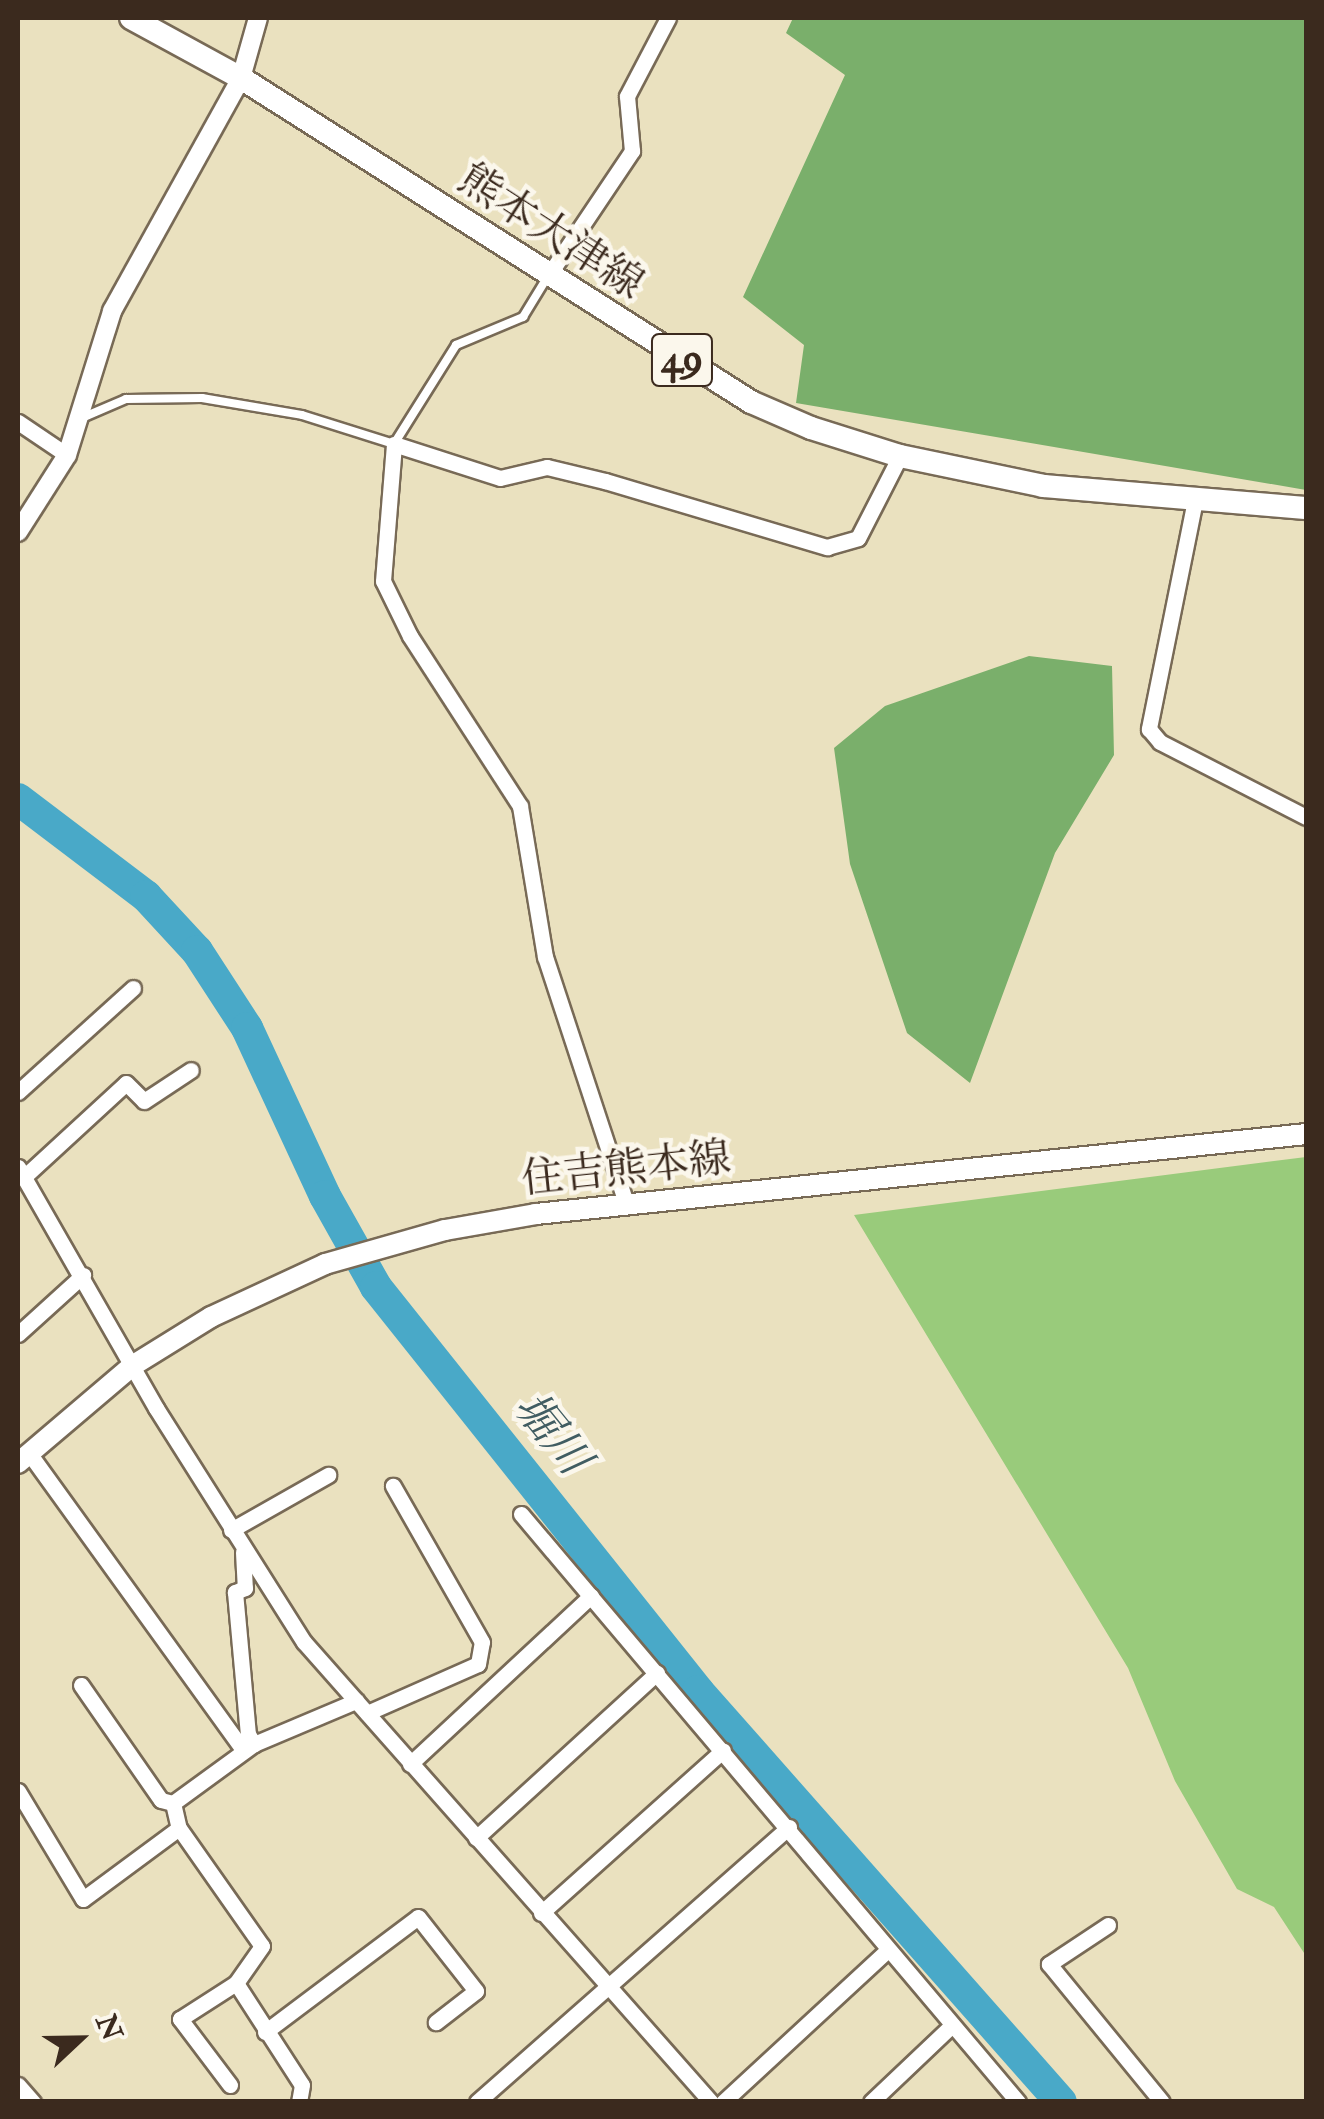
<!DOCTYPE html>
<meta charset="utf-8">
<style>
body{margin:0}
#map{position:relative;width:1324px;height:2119px;overflow:hidden;background:#eae1bf;font-family:"IM FELL Double Pica","Noto Serif JP",serif}
div>[style]{position:absolute}
[style*='--x']{left:calc(var(--x)*1px);top:calc(var(--y)*1px);width:calc(var(--w)*1px);rotate:calc(var(--a)*1deg)}
.green>*{inset:0;background:#99cb7b}
.forest>*{inset:0;background:#7aaf6b}
.river>*{height:32px;margin:-16px;padding:0 16px;transform-origin:16px;border-radius:16px;background:#49a9c8}
.roads{filter:drop-shadow(2px 0 #786a56) drop-shadow(-2px 0 #786a56) drop-shadow(0 2px #786a56) drop-shadow(0 -2px #786a56)}
.service>*{height:8px;margin:-4px;padding:0 4px;transform-origin:4px;border-radius:4px;background:#fff}
.minor>*{height:15px;margin:-7.5px;padding:0 7.5px;transform-origin:7.5px;border-radius:7.5px;background:#fff}
.tertiary>*{height:18px;margin:-9px;padding:0 9px;transform-origin:9px;border-radius:9px;background:#fff}
.secondary>*{height:20px;margin:-10px;padding:0 10px;transform-origin:10px;border-radius:10px;background:#fff}
.primary>*{height:22px;margin:-11px;padding:0 11px;transform-origin:11px;border-radius:11px;background:#fff}
span{translate:-50% -50%;white-space:nowrap;text-align:center;line-height:1.15;-webkit-text-stroke:9px #fbf7ec;paint-order:stroke}
.shield-label span{padding:2px 8px;background:#fbf7ec;border:2px solid;border-radius:8px;-webkit-text-stroke-width:0}
.shield-label{font-size:40px;color:#3b2a1e;font-weight:700}
.street-label{font-size:42px;color:#3b2a1e}
.water-label{font-size:45px;color:#415d62;font-style:italic}
.frame{position:absolute;inset:0;border:20px solid #3b2a1e;pointer-events:none}
.north{position:absolute;left:30px;top:1989px;width:100px;height:100px;-webkit-text-stroke:8px #fbf7ec;paint-order:stroke;rotate:68deg;font-size:28px;font-weight:700;line-height:40px;text-align:center;color:#3b2a1e}
.north::after{content:'';display:block;margin:auto;width:35px;height:45px;background:#3b2a1e;clip-path:polygon(50% 0,100% 100%,50% 72%,0 100%)}
</style>
<div id="map">
<div class="green">
<div style="clip-path:polygon(1306px 1157px,1306px 1956px,1274px 1907px,1237px 1889px,1175px 1781px,1128px 1668px,854px 1215px)"></div>
</div>
<div class="forest">
<div style="clip-path:polygon(793px 18px,1306px 18px,1306px 490px,796px 403px,804px 345px,743px 297px,845px 75px,786px 33px)"></div>
<div style="clip-path:polygon(1029px 656px,1112px 666px,1114px 755px,1055px 853px,970px 1083px,907px 1033px,850px 864px,834px 748px,885px 706px)"></div>
</div>
<div class="river">
<div style="--x:18;--y:799;--w:161;--a:37.2"></div>
<div style="--x:146;--y:896;--w:75;--a:47.2"></div>
<div style="--x:197;--y:951;--w:92;--a:57"></div>
<div style="--x:247;--y:1028;--w:185;--a:65.1"></div>
<div style="--x:325;--y:1196;--w:104;--a:60.7"></div>
<div style="--x:376;--y:1287;--w:517;--a:51.44"></div>
<div style="--x:698;--y:1691;--w:548;--a:48.55"></div>
</div>
<div class="roads">
<div class="service">
<div style="--x:84;--y:417;--w:46;--a:-23.2"></div>
<div style="--x:126;--y:399;--w:76;--a:-0.8"></div>
<div style="--x:202;--y:398;--w:101;--a:9.6"></div>
<div style="--x:302;--y:415;--w:96;--a:17.5"></div>
<div style="--x:394;--y:444;--w:117;--a:-57.9"></div>
<div style="--x:456;--y:345;--w:73;--a:-22.7"></div>
<div style="--x:523;--y:317;--w:48;--a:-58.6"></div>
</div>
<div class="minor">
<div style="--x:548;--y:276;--w:151;--a:-56.1"></div>
<div style="--x:632;--y:151;--w:55;--a:-95.2"></div>
<div style="--x:627;--y:96;--w:88;--a:-62.3"></div>
<div style="--x:18;--y:422;--w:59;--a:34"></div>
<div style="--x:1195;--y:500;--w:234;--a:101.4"></div>
<div style="--x:1149;--y:729;--w:17;--a:50"></div>
<div style="--x:1160;--y:742;--w:164;--a:27.2"></div>
<div style="--x:18;--y:1092;--w:155;--a:-42.1"></div>
<div style="--x:18;--y:1167;--w:278;--a:60.2"></div>
<div style="--x:156;--y:1408;--w:277;--a:57.7"></div>
<div style="--x:304;--y:1642;--w:614;--a:48.5"></div>
<div style="--x:25;--y:1176;--w:137;--a:-42.6"></div>
<div style="--x:126;--y:1083;--w:25;--a:45"></div>
<div style="--x:144;--y:1101;--w:56;--a:-33.4"></div>
<div style="--x:627;--y:1206;--w:262;--a:-108.2"></div>
<div style="--x:545;--y:957;--w:153;--a:-99.4"></div>
<div style="--x:520;--y:806;--w:202;--a:-122.9"></div>
<div style="--x:410;--y:636;--w:61;--a:-116.1"></div>
<div style="--x:383;--y:581;--w:137;--a:-85.4"></div>
<div style="--x:394;--y:444;--w:111;--a:17.8"></div>
<div style="--x:500;--y:478;--w:48;--a:-13.2"></div>
<div style="--x:547;--y:467;--w:60;--a:13.6"></div>
<div style="--x:605;--y:481;--w:232;--a:16.6"></div>
<div style="--x:827;--y:547;--w:32;--a:-16"></div>
<div style="--x:858;--y:538;--w:92;--a:-62.9"></div>
<div style="--x:18;--y:1334;--w:88;--a:-42.2"></div>
<div style="--x:29;--y:1453;--w:367;--a:54.2"></div>
<div style="--x:521;--y:1514;--w:770;--a:49.79"></div>
<div style="--x:231;--y:1530;--w:112;--a:-29.6"></div>
<div style="--x:243;--y:1552;--w:36;--a:87"></div>
<div style="--x:245;--y:1588;--w:11;--a:158"></div>
<div style="--x:235;--y:1592;--w:143;--a:84.8"></div>
<div style="--x:248;--y:1734;--w:12;--a:59"></div>
<div style="--x:254;--y:1744;--w:100;--a:143.9"></div>
<div style="--x:173;--y:1803;--w:26;--a:77"></div>
<div style="--x:179;--y:1828;--w:144;--a:54.9"></div>
<div style="--x:262;--y:1946;--w:45;--a:125.1"></div>
<div style="--x:236;--y:1983;--w:121;--a:57.1"></div>
<div style="--x:302;--y:2085;--w:17;--a:100"></div>
<div style="--x:81;--y:1685;--w:140;--a:55.2"></div>
<div style="--x:161;--y:1800;--w:12;--a:14"></div>
<div style="--x:367;--y:1713;--w:121;--a:-23.8"></div>
<div style="--x:478;--y:1664;--w:22;--a:-80"></div>
<div style="--x:482;--y:1642;--w:180;--a:-119.7"></div>
<div style="--x:254;--y:1744;--w:111;--a:-22.9"></div>
<div style="--x:410;--y:1764;--w:247;--a:-42.9"></div>
<div style="--x:18;--y:1791;--w:126;--a:59"></div>
<div style="--x:83;--y:1899;--w:119;--a:-36.5"></div>
<div style="--x:476;--y:1838;--w:245;--a:-42.4"></div>
<div style="--x:541;--y:1913;--w:244;--a:-41.8"></div>
<div style="--x:1108;--y:1925;--w:71;--a:146.5"></div>
<div style="--x:1049;--y:1964;--w:178;--a:50.7"></div>
<div style="--x:265;--y:2032;--w:191;--a:-36.9"></div>
<div style="--x:418;--y:1917;--w:94;--a:51.9"></div>
<div style="--x:476;--y:1991;--w:51;--a:142.2"></div>
<div style="--x:18;--y:2085;--w:23;--a:49"></div>
<div style="--x:230;--y:2085;--w:83;--a:-127.1"></div>
<div style="--x:180;--y:2019;--w:67;--a:-32.7"></div>
<div style="--x:477;--y:2102;--w:416;--a:-41.4"></div>
<div style="--x:723;--y:2102;--w:224;--a:-42.7"></div>
<div style="--x:871;--y:2102;--w:112;--a:-43.5"></div>
</div>
<div class="tertiary">
<div style="--x:18;--y:532;--w:91;--a:-57.5"></div>
<div style="--x:67;--y:455;--w:151;--a:-72.6"></div>
<div style="--x:112;--y:311;--w:266;--a:-61"></div>
<div style="--x:241;--y:78;--w:62;--a:-74.2"></div>
</div>
<div class="secondary">
<div style="--x:18;--y:1463;--w:150;--a:-40.4"></div>
<div style="--x:132;--y:1366;--w:93;--a:-31.8"></div>
<div style="--x:211;--y:1317;--w:126;--a:-24.9"></div>
<div style="--x:325;--y:1264;--w:125;--a:-15.8"></div>
<div style="--x:445;--y:1230;--w:92;--a:-10"></div>
<div style="--x:536;--y:1214;--w:774;--a:-5.93"></div>
</div>
<div class="primary">
<div style="--x:131;--y:18;--w:125;--a:28.6"></div>
<div style="--x:241;--y:78;--w:604;--a:32.43"></div>
<div style="--x:751;--y:402;--w:65;--a:23.4"></div>
<div style="--x:811;--y:428;--w:93;--a:17.5"></div>
<div style="--x:900;--y:456;--w:146;--a:11.8"></div>
<div style="--x:1043;--y:486;--w:264;--a:4.8"></div>
</div>
</div>
<div class="shield-label">
<span style="left:682px;top:360px">49</span>
</div>
<div class="street-label">
<span style="left:551px;top:232px;rotate:33deg">熊本大津線</span>
<span style="left:626px;top:1169px;rotate:-6deg">住吉熊本線</span>
</div>
<div class="water-label">
<span style="left:551px;top:1434px;rotate:51deg">堀川</span>
</div>
<div class="frame"></div>
<div class="north">N</div>
</div>
